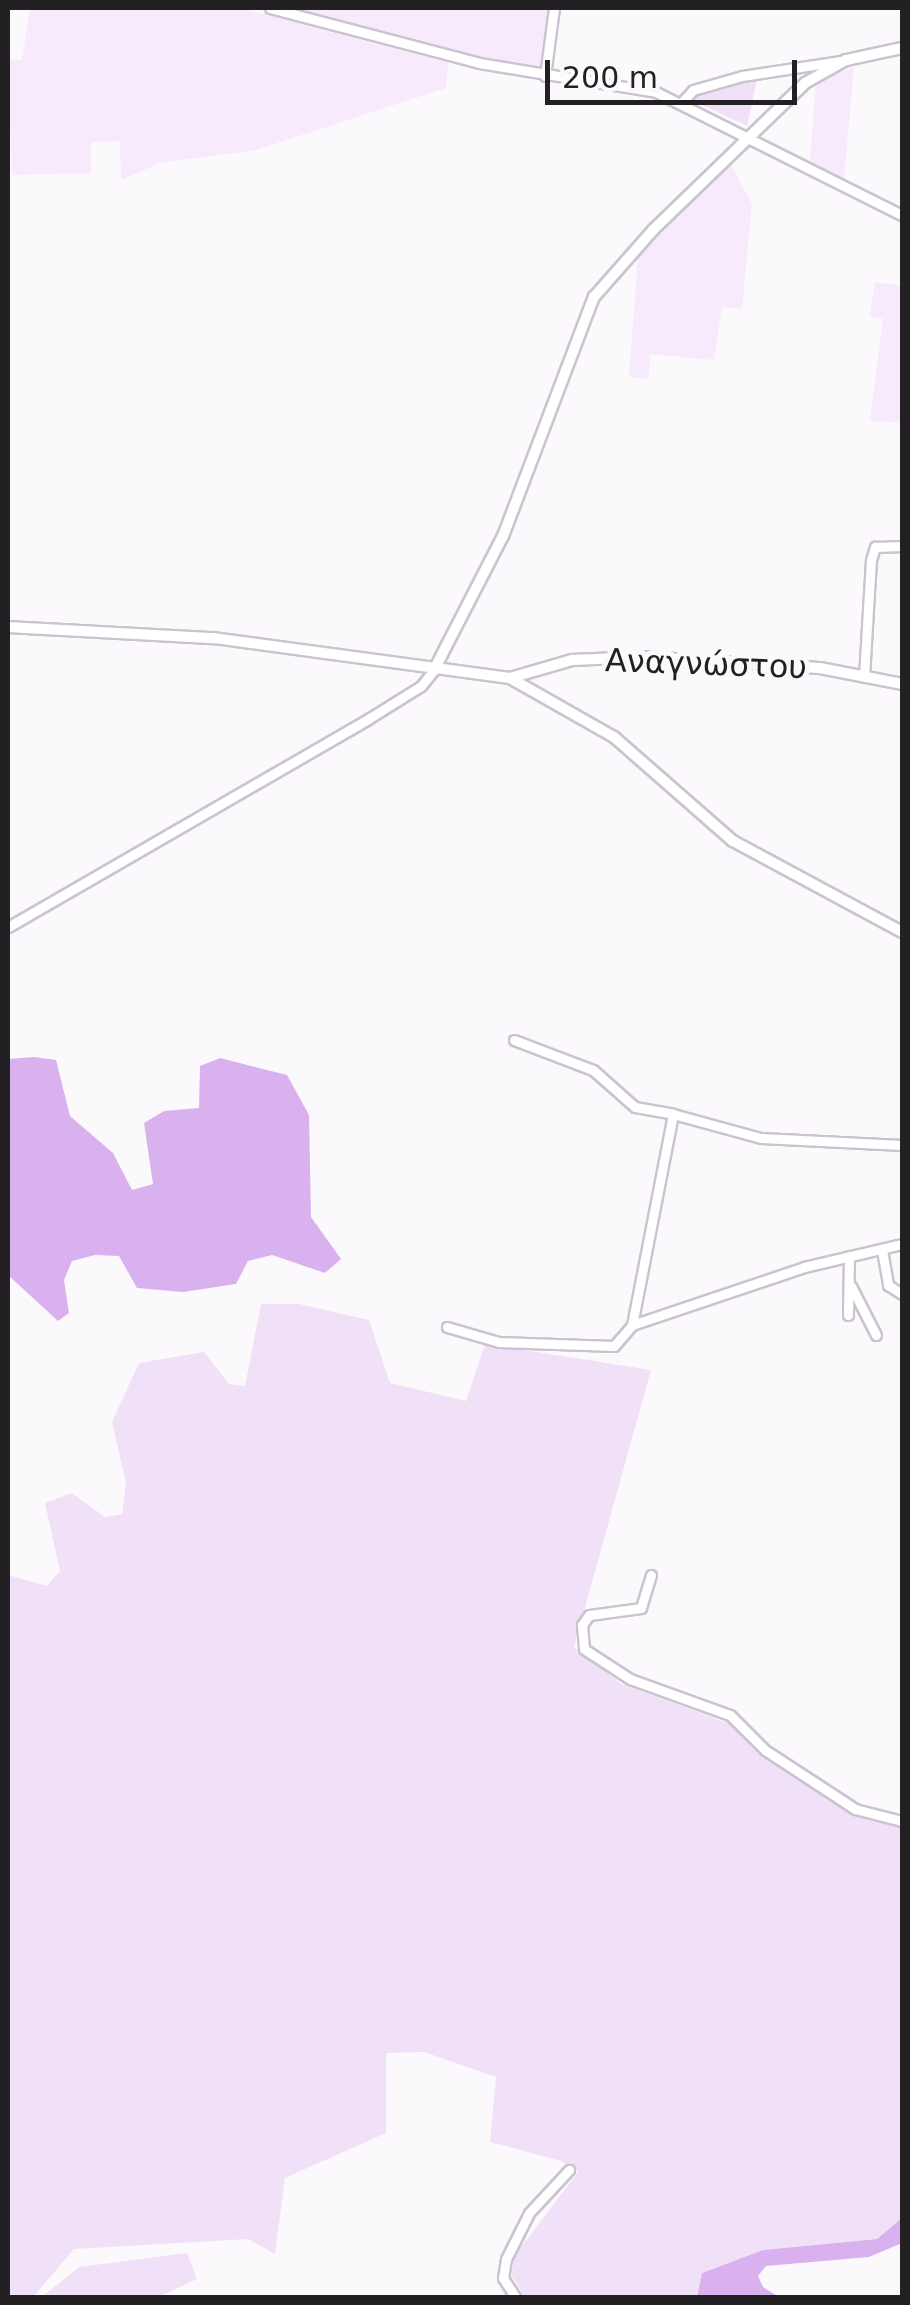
<!DOCTYPE html>
<meta charset="utf-8">
<style>
body{margin:0}
#map{position:relative;width:910px;height:2305px;overflow:hidden;background:#fcf9fd;font-family:"DejaVu Sans",sans-serif}
div>[style]{position:absolute}
[style*='--x']{left:calc(var(--x)*1px);top:calc(var(--y)*1px);width:calc(var(--w)*1px);rotate:calc(var(--a)*1deg)}
.built>*{inset:0;background:#f6eafc}
.green>*{inset:0;background:#f0e0f8}
.forest>*{inset:0;background:#dab1ef}
.roads{filter:drop-shadow(2px 0 #cbc4cf) drop-shadow(-2px 0 #cbc4cf) drop-shadow(0 2px #cbc4cf) drop-shadow(0 -2px #cbc4cf)}
.minor>*{height:9px;margin:-4.5px;padding:0 4.5px;transform-origin:4.5px;border-radius:4.5px;background:#fff}
.tertiary>*{height:10px;margin:-5px;padding:0 5px;transform-origin:5px;border-radius:5px;background:#fff}
span{translate:-50% -50%;white-space:nowrap;text-align:center;line-height:1.15;-webkit-text-stroke:10px #fcf9fd;paint-order:stroke}
.street-label{font-size:32px;color:#232024}
.frame{position:absolute;inset:0;border:10px solid #232024;pointer-events:none}
.scale{position:absolute;left:545px;top:60px;width:252px;height:45px;box-sizing:border-box;border:5px solid #232024;border-top:0;padding-left:12px;font-size:30px;line-height:35px;white-space:nowrap;color:#232024;-webkit-text-stroke:8px #fcf9fd;paint-order:stroke}
</style>
<div id="map">
<div class="built">
<div style="clip-path:polygon(30px 8px,240px 8px,448px 63px,446px 88px,256px 150px,160px 163px,121px 180px,120px 141px,91px 142px,91px 173px,12px 175px,8px 59px,22px 60px)"></div>
<div style="clip-path:polygon(277px 8px,548px 8px,539px 71px)"></div>
<div style="clip-path:polygon(854px 67px,844px 180px,810px 161px,816px 80px)"></div>
<div style="clip-path:polygon(730px 163px,752px 204px,742px 309px,722px 307px,714px 360px,650px 354px,649px 379px,629px 377px,638px 257px)"></div>
<div style="clip-path:polygon(875px 282px,902px 286px,902px 423px,870px 421px,883px 319px,870px 316px)"></div>
</div>
<div class="green">
<div style="clip-path:polygon(748px 77px,757px 79px,747px 126px,689px 99px,694px 91px)"></div>
<div style="clip-path:polygon(261px 1304px,299px 1304px,369px 1320px,390px 1383px,466px 1401px,485px 1344px,651px 1370px,574px 1647px,621px 1684px,728px 1723px,760px 1756px,869px 1819px,902px 1825px,902px 2218px,877px 2239px,763px 2250px,702px 2273px,697px 2297px,525px 2297px,511px 2274px,515px 2255px,578px 2172px,561px 2161px,490px 2142px,496px 2077px,424px 2052px,386px 2053px,386px 2133px,285px 2178px,275px 2254px,248px 2239px,74px 2249px,33px 2297px,8px 2297px,8px 1575px,47px 1586px,60px 1571px,45px 1503px,72px 1493px,105px 1517px,122px 1514px,126px 1483px,112px 1422px,139px 1363px,204px 1352px,229px 1384px,245px 1386px)"></div>
<div style="clip-path:polygon(187px 2253px,197px 2279px,158px 2297px,42px 2297px,79px 2267px)"></div>
</div>
<div class="forest">
<div style="clip-path:polygon(34px 1057px,56px 1060px,70px 1116px,113px 1153px,132px 1190px,153px 1184px,144px 1123px,164px 1111px,199px 1108px,200px 1066px,220px 1058px,287px 1075px,309px 1115px,311px 1217px,341px 1259px,325px 1273px,272px 1255px,248px 1261px,236px 1284px,183px 1292px,137px 1288px,119px 1256px,95px 1255px,72px 1261px,64px 1280px,69px 1313px,58px 1321px,8px 1275px,8px 1059px)"></div>
<div style="clip-path:polygon(902px 2218px,902px 2243px,869px 2257px,766px 2266px,758px 2276px,763px 2287px,779px 2297px,697px 2297px,702px 2273px,763px 2250px,877px 2239px)"></div>
</div>
<div class="roads">
<div class="minor">
<div style="--x:270;--y:8;--w:216;--a:14.7"></div>
<div style="--x:479;--y:63;--w:179;--a:9.3"></div>
<div style="--x:656;--y:92;--w:275;--a:26.6"></div>
<div style="--x:545;--y:76;--w:69;--a:-82.5"></div>
<div style="--x:682;--y:102;--w:16;--a:-47"></div>
<div style="--x:693;--y:90;--w:51;--a:-15.9"></div>
<div style="--x:742;--y:76;--w:105;--a:-8.7"></div>
<div style="--x:864;--y:677;--w:117;--a:-86.6"></div>
<div style="--x:871;--y:560;--w:14;--a:-73"></div>
<div style="--x:875;--y:547;--w:27;--a:-2"></div>
<div style="--x:8;--y:927;--w:416;--a:-30"></div>
<div style="--x:368;--y:719;--w:62;--a:-31.9"></div>
<div style="--x:421;--y:686;--w:21;--a:-51"></div>
<div style="--x:514;--y:1040;--w:85;--a:20.8"></div>
<div style="--x:593;--y:1070;--w:56;--a:41.4"></div>
<div style="--x:635;--y:1107;--w:39;--a:10"></div>
<div style="--x:882;--y:1250;--w:36;--a:80"></div>
<div style="--x:888;--y:1285;--w:17;--a:33"></div>
<div style="--x:851;--y:1286;--w:55;--a:63"></div>
<div style="--x:848;--y:1315;--w:59;--a:-89"></div>
<div style="--x:632;--y:1325;--w:215;--a:-79"></div>
<div style="--x:673;--y:1114;--w:91;--a:15.3"></div>
<div style="--x:761;--y:1138;--w:141;--a:2.8"></div>
<div style="--x:447;--y:1327;--w:54;--a:16.1"></div>
<div style="--x:499;--y:1342;--w:115;--a:2"></div>
<div style="--x:614;--y:1346;--w:28;--a:-49"></div>
<div style="--x:632;--y:1325;--w:182;--a:-18.6"></div>
<div style="--x:804;--y:1267;--w:101;--a:-13.2"></div>
<div style="--x:651;--y:1575;--w:34;--a:107"></div>
<div style="--x:641;--y:1608;--w:52;--a:172.3"></div>
<div style="--x:589;--y:1615;--w:12;--a:125"></div>
<div style="--x:582;--y:1625;--w:24;--a:85"></div>
<div style="--x:584;--y:1649;--w:55;--a:33.1"></div>
<div style="--x:630;--y:1679;--w:106;--a:19.8"></div>
<div style="--x:730;--y:1715;--w:49;--a:45"></div>
<div style="--x:765;--y:1750;--w:108;--a:33.2"></div>
<div style="--x:855;--y:1809;--w:49;--a:14.3"></div>
<div style="--x:516;--y:2298;--w:24;--a:-123"></div>
<div style="--x:503;--y:2278;--w:19;--a:-81"></div>
<div style="--x:506;--y:2259;--w:51;--a:-63.4"></div>
<div style="--x:529;--y:2213;--w:59;--a:-47.1"></div>
</div>
<div class="tertiary">
<div style="--x:8;--y:627;--w:206;--a:3.1"></div>
<div style="--x:214;--y:638;--w:299;--a:7.7"></div>
<div style="--x:510;--y:678;--w:120;--a:29.6"></div>
<div style="--x:614;--y:737;--w:158;--a:41.2"></div>
<div style="--x:733;--y:841;--w:192;--a:28.3"></div>
<div style="--x:434;--y:670;--w:151;--a:-62.8"></div>
<div style="--x:503;--y:536;--w:256;--a:-69.2"></div>
<div style="--x:594;--y:297;--w:89;--a:-48.6"></div>
<div style="--x:653;--y:230;--w:211;--a:-44"></div>
<div style="--x:805;--y:83;--w:47;--a:-29.3"></div>
<div style="--x:846;--y:60;--w:57;--a:-12.1"></div>
<div style="--x:510;--y:678;--w:65;--a:-16.2"></div>
<div style="--x:572;--y:660;--w:71;--a:-2.4"></div>
<div style="--x:643;--y:657;--w:177;--a:3.6"></div>
<div style="--x:820;--y:668;--w:84;--a:11"></div>
</div>
</div>
<div class="street-label">
<span style="left:706px;top:664px;rotate:2deg">Αναγνώστου</span>
</div>
<div class="frame"></div>
<div class="scale">200 m</div>
</div>
